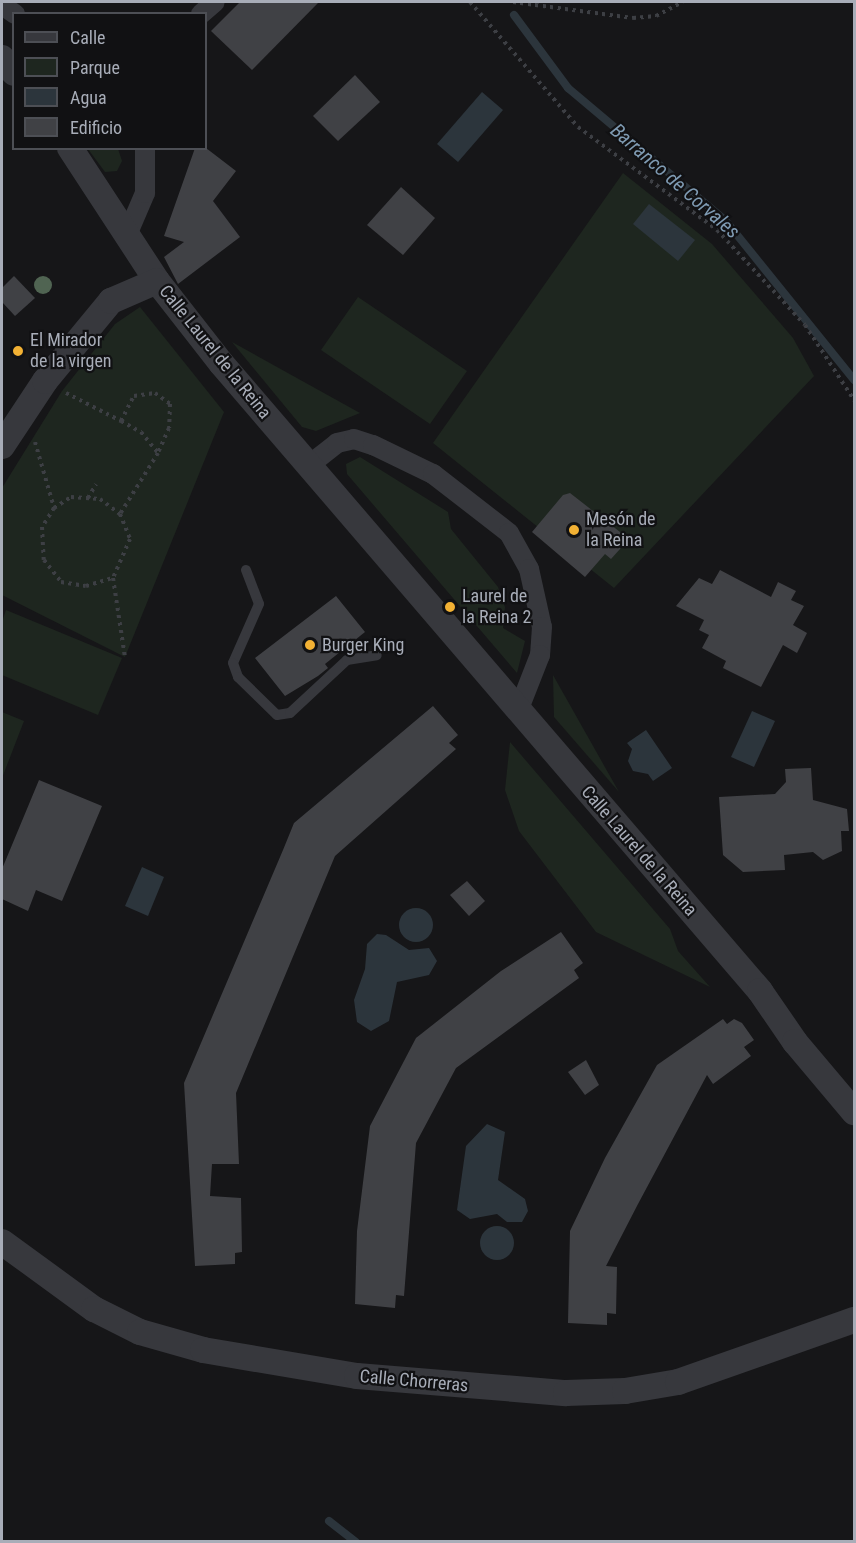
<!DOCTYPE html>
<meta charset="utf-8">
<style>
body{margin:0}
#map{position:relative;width:856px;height:1543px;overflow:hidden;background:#161618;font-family:"Roboto Condensed",sans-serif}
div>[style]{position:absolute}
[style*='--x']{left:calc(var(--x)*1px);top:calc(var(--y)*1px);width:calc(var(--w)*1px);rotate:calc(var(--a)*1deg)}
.green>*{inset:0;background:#1e261f}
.water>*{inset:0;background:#2c353c}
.round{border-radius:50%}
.stream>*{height:8px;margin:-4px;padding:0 4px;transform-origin:4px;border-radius:4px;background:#2c353c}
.building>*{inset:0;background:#404145}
.path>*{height:4px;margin-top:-2px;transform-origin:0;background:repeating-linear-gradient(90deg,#3d3f44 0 3px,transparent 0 7.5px)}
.service>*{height:10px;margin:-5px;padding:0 5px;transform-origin:5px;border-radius:5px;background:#37383d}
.minor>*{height:20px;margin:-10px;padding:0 10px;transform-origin:10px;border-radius:10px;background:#37383d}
.tertiary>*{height:26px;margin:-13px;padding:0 13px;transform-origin:13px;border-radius:13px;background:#37383d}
.trees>*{width:18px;height:18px;margin:-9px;border-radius:50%;background:#506452}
.dots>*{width:16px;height:16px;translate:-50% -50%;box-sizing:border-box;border:3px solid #111113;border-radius:50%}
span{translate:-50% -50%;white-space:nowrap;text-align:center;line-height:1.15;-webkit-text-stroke:4.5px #111113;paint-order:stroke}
.poi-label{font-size:18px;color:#a8adb8}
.left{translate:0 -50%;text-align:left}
.street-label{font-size:18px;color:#a8adb8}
.water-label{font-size:20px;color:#7f9bb3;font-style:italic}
.frame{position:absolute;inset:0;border:3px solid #a8adb8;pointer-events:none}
.legend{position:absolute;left:12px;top:12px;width:195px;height:138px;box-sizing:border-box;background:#111113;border:2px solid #4d4f55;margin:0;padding:8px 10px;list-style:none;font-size:18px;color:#a8adb8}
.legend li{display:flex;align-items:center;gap:12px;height:30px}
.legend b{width:30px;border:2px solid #4d4f55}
</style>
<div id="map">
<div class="green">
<div style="clip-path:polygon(88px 149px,118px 149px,122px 161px,117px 171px,105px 172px)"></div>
<div style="clip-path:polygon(623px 173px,712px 244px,793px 338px,814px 376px,614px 588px,433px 443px)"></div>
<div style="clip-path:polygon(358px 297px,467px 371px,430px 424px,321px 350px)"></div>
<div style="clip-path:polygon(140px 307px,224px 412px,125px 657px,2px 595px,2px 488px,62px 391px,115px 324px)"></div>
<div style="clip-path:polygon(232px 342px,360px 413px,316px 431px,302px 427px)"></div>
<div style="clip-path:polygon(360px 457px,448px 512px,451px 529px,498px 587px,505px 607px,503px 628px,525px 641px,517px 673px,347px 474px,346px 464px)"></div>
<div style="clip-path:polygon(6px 610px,122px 658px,98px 715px,2px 675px,2px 622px)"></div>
<div style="clip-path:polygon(553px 675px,619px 792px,554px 717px)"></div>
<div style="clip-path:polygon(2px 712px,24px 721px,2px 778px)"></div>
<div style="clip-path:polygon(510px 742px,670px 929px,678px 951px,710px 987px,596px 932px,519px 831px,505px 790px)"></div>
</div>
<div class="water">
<div style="clip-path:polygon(482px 92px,503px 110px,458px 162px,437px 144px)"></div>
<div style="clip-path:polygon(649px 204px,695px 240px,678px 261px,633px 224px)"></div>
<div style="clip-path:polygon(752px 711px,775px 721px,754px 767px,731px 757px)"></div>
<div style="clip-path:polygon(646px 730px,672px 768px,653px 781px,648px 774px,633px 771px,628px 761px,632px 749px,627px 743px)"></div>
<div style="clip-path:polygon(142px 867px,164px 877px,148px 916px,125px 906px)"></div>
<div class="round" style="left:399px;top:908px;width:34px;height:34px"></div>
<div style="clip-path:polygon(377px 934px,386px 935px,409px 950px,429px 948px,437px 961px,429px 975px,397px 982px,389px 1021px,371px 1031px,357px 1022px,354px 1000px,365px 969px,367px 944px)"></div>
<div style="clip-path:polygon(487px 1124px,505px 1132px,498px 1180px,525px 1199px,528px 1211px,522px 1222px,507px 1222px,497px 1214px,470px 1219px,457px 1210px,466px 1146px)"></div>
<div class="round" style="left:480px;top:1226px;width:34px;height:34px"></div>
</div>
<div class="stream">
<div style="--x:514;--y:15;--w:91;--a:53.5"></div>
<div style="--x:568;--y:88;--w:205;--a:40.1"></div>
<div style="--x:725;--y:220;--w:206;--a:51.1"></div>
<div style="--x:329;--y:1521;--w:34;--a:38"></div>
</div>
<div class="building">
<div style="clip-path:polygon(240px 2px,319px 2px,252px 70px,211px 31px)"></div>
<div style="clip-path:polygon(355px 75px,380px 102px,338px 141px,313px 116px)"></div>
<div style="clip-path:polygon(195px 148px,206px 148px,236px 171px,213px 201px,240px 237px,178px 284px,164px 257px,184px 242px,164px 236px)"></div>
<div style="clip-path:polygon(401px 187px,435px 218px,403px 255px,367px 225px)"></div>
<div style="clip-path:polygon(14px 276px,35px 298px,15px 316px,2px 302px,2px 288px)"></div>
<div style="clip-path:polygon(570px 493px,629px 539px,611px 559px,605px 554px,585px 577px,532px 532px,563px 495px)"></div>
<div style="clip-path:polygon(720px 570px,771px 597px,778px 582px,796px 591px,791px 600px,804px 606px,793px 625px,807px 633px,797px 653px,783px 645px,761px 687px,723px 668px,726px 661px,702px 648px,709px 635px,699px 630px,704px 620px,676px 606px,699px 578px,712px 584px)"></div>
<div style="clip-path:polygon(336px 596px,365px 632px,325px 664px,328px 668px,318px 676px,285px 696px,255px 658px)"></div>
<div style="clip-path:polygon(433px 706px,458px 735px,449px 743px,456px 749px,335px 856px,236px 1093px,239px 1164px,212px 1164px,210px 1196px,241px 1198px,242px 1252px,235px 1253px,235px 1264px,195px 1266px,184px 1083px,283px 850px,294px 823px)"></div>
<div style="clip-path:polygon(811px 768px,813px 800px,847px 809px,849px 831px,841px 831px,842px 851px,823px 860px,813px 852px,784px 855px,785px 870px,743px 872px,723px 855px,719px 797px,775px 794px,786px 782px,785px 769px)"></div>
<div style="clip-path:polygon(39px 780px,102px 806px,62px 901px,36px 890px,28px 911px,2px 899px,2px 869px)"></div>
<div style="clip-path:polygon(467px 881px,485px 901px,469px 916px,450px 895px)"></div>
<div style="clip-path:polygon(561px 932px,583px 963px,574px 970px,579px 978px,456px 1068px,416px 1143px,404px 1296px,396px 1295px,395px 1308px,355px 1304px,357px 1231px,370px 1126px,416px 1038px,501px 971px)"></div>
<div style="clip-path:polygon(723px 1019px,727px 1024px,734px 1019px,742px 1023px,754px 1040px,744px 1047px,751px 1056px,713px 1084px,707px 1075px,638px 1204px,606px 1266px,617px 1267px,616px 1314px,607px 1313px,607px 1325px,568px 1323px,570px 1231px,605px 1158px,657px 1065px)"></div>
<div style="clip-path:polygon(586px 1060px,599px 1085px,585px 1095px,568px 1072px)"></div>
</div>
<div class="path">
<div style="--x:470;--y:2;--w:165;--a:49.2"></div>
<div style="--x:578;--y:127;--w:173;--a:36.5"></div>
<div style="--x:717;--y:230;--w:129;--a:47.2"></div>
<div style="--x:805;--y:325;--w:90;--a:56.8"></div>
<div style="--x:513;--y:2;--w:121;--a:7.6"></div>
<div style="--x:633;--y:18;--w:23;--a:-5"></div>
<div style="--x:656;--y:16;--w:30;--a:-28"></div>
<div style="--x:66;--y:393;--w:62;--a:27"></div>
<div style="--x:121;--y:421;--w:28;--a:-63"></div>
<div style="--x:134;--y:396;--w:21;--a:-8"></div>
<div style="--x:155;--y:393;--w:19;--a:36"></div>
<div style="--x:170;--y:404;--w:24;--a:92"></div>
<div style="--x:169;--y:428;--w:27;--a:114"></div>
<div style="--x:158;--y:453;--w:72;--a:121.9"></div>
<div style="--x:121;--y:421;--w:23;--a:29"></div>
<div style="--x:141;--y:432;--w:27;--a:51"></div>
<div style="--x:35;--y:442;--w:69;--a:73.9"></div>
<div style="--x:54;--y:508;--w:22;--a:122"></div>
<div style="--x:42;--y:527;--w:33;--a:87"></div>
<div style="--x:44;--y:560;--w:28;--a:52"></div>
<div style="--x:61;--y:582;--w:25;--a:9"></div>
<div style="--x:86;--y:586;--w:28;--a:-17"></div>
<div style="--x:88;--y:498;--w:16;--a:-60"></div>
<div style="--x:54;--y:508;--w:20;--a:-33"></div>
<div style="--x:71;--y:497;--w:29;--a:4"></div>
<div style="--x:100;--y:499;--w:25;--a:37"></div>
<div style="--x:120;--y:514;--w:27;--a:68"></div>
<div style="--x:130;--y:539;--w:43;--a:113.6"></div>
<div style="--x:113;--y:578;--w:80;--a:81.4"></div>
</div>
<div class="service">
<div style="--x:246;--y:570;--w:36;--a:69"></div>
<div style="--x:259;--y:604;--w:64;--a:113.8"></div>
<div style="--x:233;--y:663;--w:15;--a:70"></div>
<div style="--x:238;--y:677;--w:54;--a:44.3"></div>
<div style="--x:277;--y:715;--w:13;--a:-9"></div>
<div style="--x:290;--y:713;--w:78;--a:-42.9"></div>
<div style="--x:347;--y:660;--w:30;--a:-9"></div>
</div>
<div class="minor">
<div style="--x:2;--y:5;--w:16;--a:35"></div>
<div style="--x:201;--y:14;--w:18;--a:-41"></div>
<div style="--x:127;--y:235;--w:46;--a:-66.8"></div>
<div style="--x:145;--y:193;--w:45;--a:-90"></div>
<div style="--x:308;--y:466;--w:37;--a:-38"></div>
<div style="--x:337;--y:443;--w:17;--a:-13"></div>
<div style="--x:354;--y:439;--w:20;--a:18"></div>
<div style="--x:373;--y:445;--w:67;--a:25.8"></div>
<div style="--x:433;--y:474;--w:96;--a:37.8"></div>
<div style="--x:509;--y:533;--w:41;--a:60.9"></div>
<div style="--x:529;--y:569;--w:59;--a:77.4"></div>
<div style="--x:542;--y:627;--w:28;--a:94"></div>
<div style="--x:540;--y:655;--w:60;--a:111.4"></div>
</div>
<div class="tertiary">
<div style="--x:2;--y:58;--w:19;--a:51"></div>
<div style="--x:70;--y:148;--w:159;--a:56.8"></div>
<div style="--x:157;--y:281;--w:104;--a:52"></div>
<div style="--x:221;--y:363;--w:828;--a:49.36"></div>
<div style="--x:760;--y:991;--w:62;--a:55.5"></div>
<div style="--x:795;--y:1042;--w:92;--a:49.9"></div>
<div style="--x:2;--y:446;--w:78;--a:-56.5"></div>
<div style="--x:45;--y:381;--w:104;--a:-50.5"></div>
<div style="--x:111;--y:301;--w:50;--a:-23.5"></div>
<div style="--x:2;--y:1242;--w:114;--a:36.1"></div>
<div style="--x:94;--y:1309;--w:51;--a:26.6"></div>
<div style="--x:140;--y:1332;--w:66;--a:15.9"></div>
<div style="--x:203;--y:1350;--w:156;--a:9.6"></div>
<div style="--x:357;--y:1376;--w:210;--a:4.7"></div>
<div style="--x:566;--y:1393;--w:59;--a:-1.9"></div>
<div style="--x:625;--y:1391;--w:54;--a:-9.6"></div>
<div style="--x:678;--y:1382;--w:187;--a:-19.4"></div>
</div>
<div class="trees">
<div style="left:43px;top:285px"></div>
</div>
<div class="dots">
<div style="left:18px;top:351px;background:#f2b134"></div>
<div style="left:574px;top:530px;background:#f2b134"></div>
<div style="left:450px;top:607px;background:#f2b134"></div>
<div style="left:310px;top:645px;background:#f2b134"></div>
</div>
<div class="poi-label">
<span class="left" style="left:30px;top:351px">El Mirador<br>de la virgen</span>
<span class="left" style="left:586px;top:530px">Mesón de<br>la Reina</span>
<span class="left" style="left:462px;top:607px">Laurel de<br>la Reina 2</span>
<span class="left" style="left:322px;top:645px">Burger King</span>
</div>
<div class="street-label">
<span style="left:215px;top:352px;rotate:51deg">Calle Laurel de la Reina</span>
<span style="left:639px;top:851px;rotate:49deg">Calle Laurel de la Reina</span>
<span style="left:414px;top:1381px;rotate:5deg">Calle Chorreras</span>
</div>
<div class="water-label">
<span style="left:675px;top:181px;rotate:41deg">Barranco de Corvales</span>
</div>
<div class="frame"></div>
<ul class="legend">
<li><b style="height:8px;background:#37383d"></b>Calle</li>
<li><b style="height:16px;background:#1e261f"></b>Parque</li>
<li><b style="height:16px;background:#2c353c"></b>Agua</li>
<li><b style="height:16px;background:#404145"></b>Edificio</li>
</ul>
</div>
